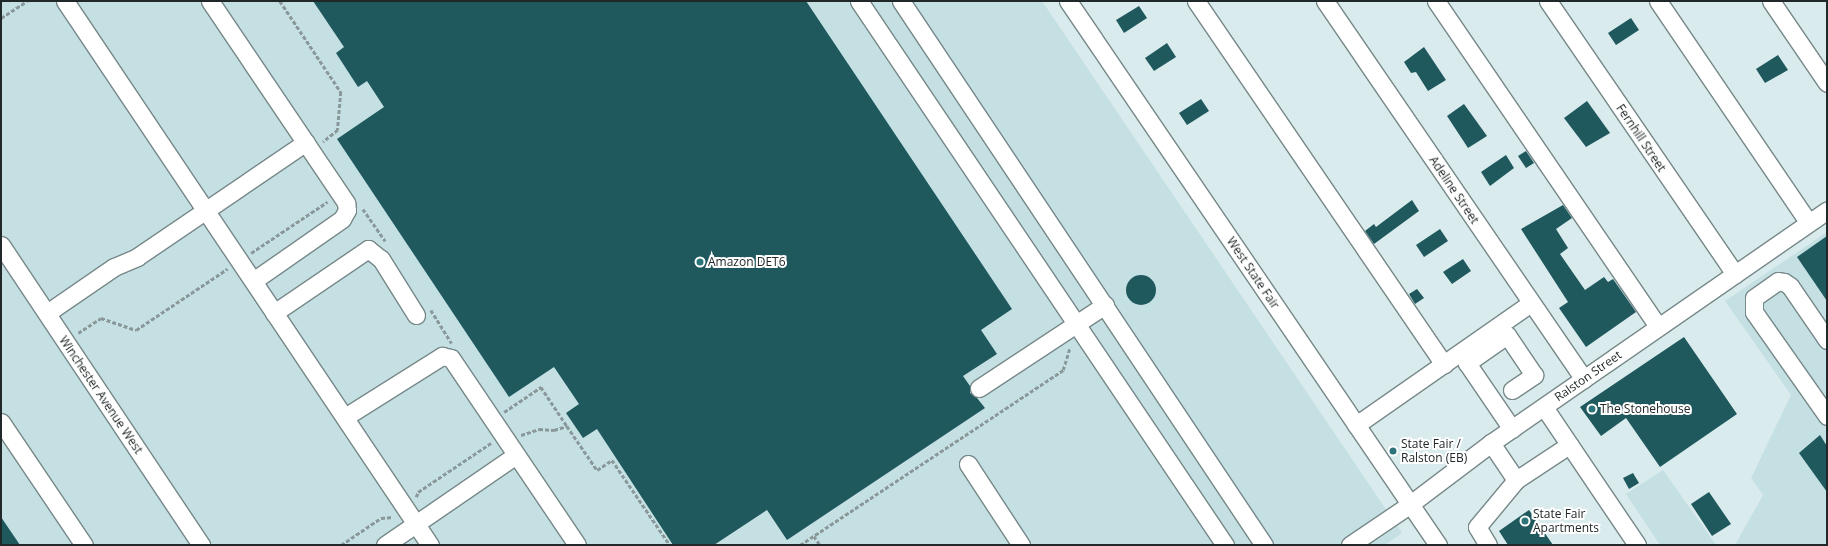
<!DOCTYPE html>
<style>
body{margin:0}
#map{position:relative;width:1828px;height:546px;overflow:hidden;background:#d9ebed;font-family:"Open Sans",sans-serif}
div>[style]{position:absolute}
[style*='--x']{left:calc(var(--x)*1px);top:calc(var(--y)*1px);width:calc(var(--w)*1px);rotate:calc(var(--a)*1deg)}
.built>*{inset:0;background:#c5e0e3}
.building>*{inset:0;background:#1f595e}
.round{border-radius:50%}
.path>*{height:2.5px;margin-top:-1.25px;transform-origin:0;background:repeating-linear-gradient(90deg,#8a9899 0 4px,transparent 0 6px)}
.roads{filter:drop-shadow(1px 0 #778889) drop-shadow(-1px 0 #778889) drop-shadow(0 1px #778889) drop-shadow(0 -1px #778889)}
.minor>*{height:17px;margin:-8.5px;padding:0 8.5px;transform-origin:8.5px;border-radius:8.5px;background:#fff}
.dots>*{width:11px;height:11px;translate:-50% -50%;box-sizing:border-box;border:2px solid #fff;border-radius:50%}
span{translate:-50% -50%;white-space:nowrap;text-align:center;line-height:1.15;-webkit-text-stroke:4px #fff;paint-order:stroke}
.street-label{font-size:12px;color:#212829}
.poi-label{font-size:12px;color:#212829}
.left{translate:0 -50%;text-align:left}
.frame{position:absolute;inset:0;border:2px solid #212829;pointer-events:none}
</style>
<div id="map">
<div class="built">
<div style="clip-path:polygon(1px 1px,1042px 1px,1402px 533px,1385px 545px,1px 545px)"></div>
<div style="clip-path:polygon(1827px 232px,1827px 545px,1735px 545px,1763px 495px,1751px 478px,1791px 395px,1725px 301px)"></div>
<div style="clip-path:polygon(1663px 470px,1716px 545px,1660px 545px,1626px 494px)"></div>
</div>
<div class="building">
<div style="clip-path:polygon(313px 1px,806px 1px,1012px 309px,981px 330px,997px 354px,963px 376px,970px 386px,970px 393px,977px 398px,985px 408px,787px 540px,767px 510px,714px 545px,673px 545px,597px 429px,583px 438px,566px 413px,579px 404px,554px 367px,509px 397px,337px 139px,384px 107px,367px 81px,358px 87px,336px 53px,344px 47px)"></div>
<div style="clip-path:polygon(1139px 6px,1147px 18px,1124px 33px,1116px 20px)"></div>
<div style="clip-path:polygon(1631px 18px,1639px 30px,1616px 45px,1608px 33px)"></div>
<div style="clip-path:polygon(1167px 43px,1176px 57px,1154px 71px,1145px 58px)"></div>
<div style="clip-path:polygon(1424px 47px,1446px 80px,1428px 91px,1416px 72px,1411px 73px,1404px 62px)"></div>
<div style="clip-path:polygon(1778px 55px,1788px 70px,1765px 83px,1756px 69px)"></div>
<div style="clip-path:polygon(1201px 99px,1209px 111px,1187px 125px,1179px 113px)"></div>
<div style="clip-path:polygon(1587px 101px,1610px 133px,1586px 147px,1564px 118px)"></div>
<div style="clip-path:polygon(1464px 104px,1487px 136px,1468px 148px,1447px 116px)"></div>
<div style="clip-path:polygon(1526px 151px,1534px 163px,1526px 168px,1518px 156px)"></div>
<div style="clip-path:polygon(1506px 155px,1514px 168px,1490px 186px,1481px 172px)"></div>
<div style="clip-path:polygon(1412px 200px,1419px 211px,1374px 244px,1365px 231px,1374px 224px,1376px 227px)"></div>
<div style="clip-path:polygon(1563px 205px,1572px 218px,1556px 229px,1568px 248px,1560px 254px,1585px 290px,1604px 277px,1608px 282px,1613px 279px,1636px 312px,1586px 347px,1559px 308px,1568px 302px,1521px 229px)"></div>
<div style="clip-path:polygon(1440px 229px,1448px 241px,1424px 257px,1416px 245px)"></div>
<div style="clip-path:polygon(1827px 236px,1827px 301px,1797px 257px)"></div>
<div style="clip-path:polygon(1463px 259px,1471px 271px,1452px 284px,1443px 272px)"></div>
<div class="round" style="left:1126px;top:275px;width:30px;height:30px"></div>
<div style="clip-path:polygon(1417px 289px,1424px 298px,1415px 304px,1409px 294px)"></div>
<div style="clip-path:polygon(1684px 337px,1737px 414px,1660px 467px,1626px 418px,1601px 436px,1580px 407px)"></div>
<div style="clip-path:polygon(1820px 435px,1827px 446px,1827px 492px,1799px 453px)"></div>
<div style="clip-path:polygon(1633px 473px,1639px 483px,1629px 489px,1623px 478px)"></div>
<div style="clip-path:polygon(1709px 492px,1731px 524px,1712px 536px,1691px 504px)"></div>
<div style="clip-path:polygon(1529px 510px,1553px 545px,1508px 545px,1499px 531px)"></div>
<div style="clip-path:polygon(1px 517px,20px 545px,1px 545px)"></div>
</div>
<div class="path">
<div style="--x:280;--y:1;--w:110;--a:56.2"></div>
<div style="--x:341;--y:92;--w:38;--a:95"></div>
<div style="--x:338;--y:130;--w:19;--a:141"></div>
<div style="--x:1;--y:18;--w:31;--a:-33"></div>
<div style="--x:363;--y:209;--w:39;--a:55"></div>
<div style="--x:251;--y:253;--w:92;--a:-33.9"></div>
<div style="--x:431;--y:310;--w:39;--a:58"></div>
<div style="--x:78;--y:333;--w:27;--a:-33"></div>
<div style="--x:101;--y:318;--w:37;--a:19"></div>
<div style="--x:136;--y:330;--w:110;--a:-33.8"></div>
<div style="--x:504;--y:412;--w:45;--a:-34"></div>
<div style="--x:541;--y:387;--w:47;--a:56.3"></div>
<div style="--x:521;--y:435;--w:19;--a:-18"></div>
<div style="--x:539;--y:429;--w:15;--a:4"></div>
<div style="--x:554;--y:430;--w:14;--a:-17"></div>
<div style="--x:567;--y:426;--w:53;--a:55.7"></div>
<div style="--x:597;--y:470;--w:18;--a:-34"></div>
<div style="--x:612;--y:460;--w:103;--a:55.7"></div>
<div style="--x:416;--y:497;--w:5;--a:-68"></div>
<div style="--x:418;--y:492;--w:88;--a:-33.9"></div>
<div style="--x:814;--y:536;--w:11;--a:56"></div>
<div style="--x:341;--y:545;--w:48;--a:-34"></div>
<div style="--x:381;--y:518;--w:12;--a:-5"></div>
<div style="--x:800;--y:545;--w:316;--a:-33.6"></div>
<div style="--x:1063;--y:370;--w:24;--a:-73"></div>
</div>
<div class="roads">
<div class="minor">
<div style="--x:65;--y:1;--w:655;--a:56.14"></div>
<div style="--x:210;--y:1;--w:244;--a:56"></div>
<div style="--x:346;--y:203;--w:7;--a:82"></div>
<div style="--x:347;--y:210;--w:10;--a:119"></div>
<div style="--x:342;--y:219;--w:108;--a:145.1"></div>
<div style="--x:859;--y:1;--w:656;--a:56.07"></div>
<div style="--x:901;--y:1;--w:654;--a:56.29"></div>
<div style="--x:1068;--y:1;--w:658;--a:55.78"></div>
<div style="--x:1196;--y:1;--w:440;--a:55.7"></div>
<div style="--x:1325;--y:1;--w:458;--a:55.6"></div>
<div style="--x:1436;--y:1;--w:394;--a:55.7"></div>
<div style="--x:1548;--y:1;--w:331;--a:55.6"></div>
<div style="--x:1658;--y:1;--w:268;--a:55.8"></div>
<div style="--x:1771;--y:1;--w:99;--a:55.7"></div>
<div style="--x:1;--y:245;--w:361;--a:56.3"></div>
<div style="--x:47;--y:313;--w:81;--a:-34.5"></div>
<div style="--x:114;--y:267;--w:25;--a:-23"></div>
<div style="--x:137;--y:257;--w:204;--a:-34.2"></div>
<div style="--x:274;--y:313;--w:114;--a:-34.2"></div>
<div style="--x:368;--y:249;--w:16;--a:38"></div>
<div style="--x:381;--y:259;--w:66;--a:58"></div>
<div style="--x:1827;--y:340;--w:65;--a:-124.4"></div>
<div style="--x:1790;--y:286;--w:7;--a:-146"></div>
<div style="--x:1784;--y:282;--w:6;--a:-171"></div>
<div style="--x:1778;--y:281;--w:29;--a:145"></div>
<div style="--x:1754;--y:298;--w:14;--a:90"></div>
<div style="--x:1754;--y:312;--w:127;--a:54.9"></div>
<div style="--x:979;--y:388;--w:151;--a:-33.4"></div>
<div style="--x:1512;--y:390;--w:27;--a:-34"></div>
<div style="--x:1534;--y:375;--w:48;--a:-124"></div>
<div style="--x:1507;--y:335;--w:49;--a:145"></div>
<div style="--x:1467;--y:363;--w:80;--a:55.7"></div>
<div style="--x:1544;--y:407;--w:166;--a:56"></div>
<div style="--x:345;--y:417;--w:115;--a:-32.2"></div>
<div style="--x:442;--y:356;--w:9;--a:13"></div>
<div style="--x:451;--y:358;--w:225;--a:56"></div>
<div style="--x:1;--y:422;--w:148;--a:56"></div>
<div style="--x:1356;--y:425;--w:213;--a:-34.9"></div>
<div style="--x:968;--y:464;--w:97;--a:56.8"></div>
<div style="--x:1516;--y:480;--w:64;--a:-33.4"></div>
<div style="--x:385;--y:545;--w:159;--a:-34.5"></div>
<div style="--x:1350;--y:545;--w:71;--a:-34.1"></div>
<div style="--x:1409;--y:505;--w:103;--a:-37.1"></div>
<div style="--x:1491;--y:443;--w:409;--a:-34.7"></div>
<div style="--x:1488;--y:545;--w:21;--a:-121"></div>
<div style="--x:1477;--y:527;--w:61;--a:-50.3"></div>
<div style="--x:1516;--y:480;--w:45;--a:-124"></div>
</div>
</div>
<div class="dots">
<div style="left:700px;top:262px;background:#2a747a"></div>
<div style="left:1592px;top:409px;background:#2a747a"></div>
<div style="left:1393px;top:451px;background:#2a747a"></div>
<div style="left:1525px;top:521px;background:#2a747a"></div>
</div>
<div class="street-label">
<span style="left:1641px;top:138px;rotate:56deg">Fernhill Street</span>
<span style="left:1454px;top:190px;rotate:56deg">Adeline Street</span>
<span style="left:1253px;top:273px;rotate:56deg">West State Fair</span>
<span style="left:1588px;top:376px;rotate:-35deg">Ralston Street</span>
<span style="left:101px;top:395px;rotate:56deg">Winchester Avenue West</span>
</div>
<div class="poi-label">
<span class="left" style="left:708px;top:262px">Amazon DET6</span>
<span class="left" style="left:1600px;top:409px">The Stonehouse</span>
<span class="left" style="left:1401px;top:451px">State Fair /<br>Ralston (EB)</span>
<span class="left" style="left:1533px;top:521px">State Fair<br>Apartments</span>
</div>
<div class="frame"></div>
</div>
